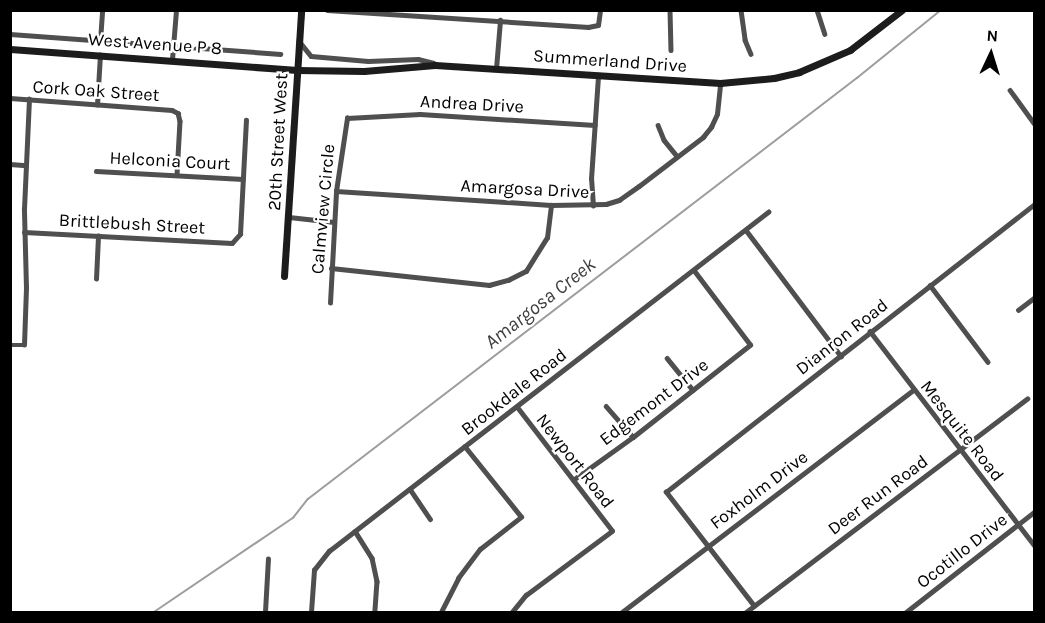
<!DOCTYPE html>
<style>
body{margin:0}
#map{position:relative;width:1045px;height:623px;overflow:hidden;background:#fff;font-family:Karla,sans-serif}
div>[style]{position:absolute}
[style*='--x']{left:calc(var(--x)*1px);top:calc(var(--y)*1px);width:calc(var(--w)*1px);rotate:calc(var(--a)*1deg)}
.stream>*{height:1.5px;margin:-0.75px;padding:0 0.75px;transform-origin:0.75px;border-radius:0.75px;background:#9d9d9d}
.street>*{height:4.5px;margin:-2.25px;padding:0 2.25px;transform-origin:2.25px;border-radius:2.25px;background:#4f4f4f}
.secondary>*{height:7px;margin:-3.5px;padding:0 3.5px;transform-origin:3.5px;border-radius:3.5px;background:#1c1c1c}
span{translate:-50% -50%;white-space:nowrap;text-align:center;line-height:1.15;-webkit-text-stroke:4.5px #fff;paint-order:stroke}
.street-label{font-size:18px;color:#000}
.water-label{font-size:20px;color:#3e3e3e;font-style:italic}
.frame{position:absolute;inset:0;border:12px solid #000;pointer-events:none}
.north{position:absolute;left:961px;top:24px;width:60px;height:60px;-webkit-text-stroke:4px #fff;paint-order:stroke;rotate:4deg;font-size:16px;font-weight:700;line-height:24px;text-align:center;color:#000}
.north::after{content:'';display:block;margin:auto;width:21px;height:27px;background:#000;clip-path:polygon(50% 0,100% 100%,50% 72%,0 100%)}
</style>
<div id="map">
<div class="stream">
<div style="--x:154;--y:612;--w:168;--a:-34.1"></div>
<div style="--x:293;--y:518;--w:24;--a:-52"></div>
<div style="--x:308;--y:499;--w:692;--a:-37.48"></div>
<div style="--x:857;--y:78;--w:108;--a:-39"></div>
</div>
<div class="street">
<div style="--x:327;--y:10;--w:262;--a:3.7"></div>
<div style="--x:588;--y:27;--w:10;--a:-11"></div>
<div style="--x:598;--y:25;--w:15;--a:-82"></div>
<div style="--x:670;--y:10;--w:40;--a:88.6"></div>
<div style="--x:741;--y:10;--w:30;--a:82"></div>
<div style="--x:745;--y:40;--w:15;--a:67"></div>
<div style="--x:817;--y:10;--w:25;--a:72"></div>
<div style="--x:10;--y:34;--w:271;--a:4.2"></div>
<div style="--x:100;--y:41;--w:31;--a:-86"></div>
<div style="--x:299;--y:41;--w:19;--a:51"></div>
<div style="--x:311;--y:56;--w:57;--a:5"></div>
<div style="--x:368;--y:61;--w:50;--a:-2.3"></div>
<div style="--x:418;--y:59;--w:16;--a:14"></div>
<div style="--x:172;--y:60;--w:50;--a:-85.4"></div>
<div style="--x:496;--y:69;--w:49;--a:-85.3"></div>
<div style="--x:1010;--y:90;--w:41;--a:54"></div>
<div style="--x:10;--y:98;--w:162;--a:4.2"></div>
<div style="--x:172;--y:110;--w:7;--a:27"></div>
<div style="--x:178;--y:113;--w:8;--a:76"></div>
<div style="--x:180;--y:121;--w:54;--a:93.2"></div>
<div style="--x:97;--y:105;--w:50;--a:-86.6"></div>
<div style="--x:658;--y:125;--w:16;--a:68"></div>
<div style="--x:664;--y:140;--w:21;--a:51"></div>
<div style="--x:10;--y:164;--w:16;--a:4"></div>
<div style="--x:96;--y:171;--w:147;--a:3.1"></div>
<div style="--x:336;--y:191;--w:215;--a:3.7"></div>
<div style="--x:551;--y:205;--w:55;--a:-1"></div>
<div style="--x:606;--y:204;--w:14;--a:-17"></div>
<div style="--x:619;--y:200;--w:24;--a:-35"></div>
<div style="--x:639;--y:186;--w:81;--a:-37.4"></div>
<div style="--x:703;--y:137;--w:13;--a:-51"></div>
<div style="--x:711;--y:127;--w:14;--a:-65"></div>
<div style="--x:717;--y:114;--w:31;--a:-84"></div>
<div style="--x:593;--y:206;--w:27;--a:-94"></div>
<div style="--x:591;--y:179;--w:104;--a:-86.1"></div>
<div style="--x:289;--y:217;--w:45;--a:6.3"></div>
<div style="--x:746;--y:230;--w:158;--a:53"></div>
<div style="--x:24;--y:232;--w:208;--a:3"></div>
<div style="--x:232;--y:243;--w:12;--a:-48"></div>
<div style="--x:240;--y:234;--w:114;--a:-87"></div>
<div style="--x:331;--y:268;--w:159;--a:6.1"></div>
<div style="--x:489;--y:285;--w:20;--a:-15"></div>
<div style="--x:508;--y:280;--w:20;--a:-27"></div>
<div style="--x:526;--y:271;--w:39;--a:-58"></div>
<div style="--x:547;--y:238;--w:33;--a:-83"></div>
<div style="--x:96;--y:279;--w:43;--a:-87.3"></div>
<div style="--x:930;--y:285;--w:96;--a:53"></div>
<div style="--x:330;--y:303;--w:112;--a:-86.9"></div>
<div style="--x:336;--y:191;--w:74;--a:-81.4"></div>
<div style="--x:347;--y:118;--w:73;--a:-3.1"></div>
<div style="--x:420;--y:114;--w:175;--a:3.6"></div>
<div style="--x:1018;--y:310;--w:20;--a:-37"></div>
<div style="--x:870;--y:331;--w:270;--a:52.5"></div>
<div style="--x:10;--y:345;--w:14;--a:0"></div>
<div style="--x:24;--y:345;--w:57;--a:-88"></div>
<div style="--x:26;--y:288;--w:79;--a:-91.5"></div>
<div style="--x:24;--y:209;--w:110;--a:-87.4"></div>
<div style="--x:667;--y:358;--w:41;--a:50.9"></div>
<div style="--x:606;--y:406;--w:41;--a:48.9"></div>
<div style="--x:573;--y:480;--w:74;--a:-35.6"></div>
<div style="--x:633;--y:437;--w:149;--a:-38.2"></div>
<div style="--x:750;--y:345;--w:93;--a:-127.1"></div>
<div style="--x:410;--y:489;--w:36;--a:56"></div>
<div style="--x:355;--y:531;--w:32;--a:58"></div>
<div style="--x:372;--y:558;--w:24;--a:78"></div>
<div style="--x:377;--y:581;--w:31;--a:94"></div>
<div style="--x:754;--y:606;--w:144;--a:-127.7"></div>
<div style="--x:666;--y:492;--w:467;--a:-38"></div>
<div style="--x:265;--y:612;--w:53;--a:-86.8"></div>
<div style="--x:311;--y:612;--w:42;--a:-85.9"></div>
<div style="--x:314;--y:570;--w:24;--a:-52"></div>
<div style="--x:329;--y:551;--w:555;--a:-37.68"></div>
<div style="--x:441;--y:612;--w:38;--a:-63"></div>
<div style="--x:458;--y:578;--w:36;--a:-53"></div>
<div style="--x:480;--y:549;--w:52;--a:-38"></div>
<div style="--x:521;--y:517;--w:90;--a:-128.7"></div>
<div style="--x:512;--y:612;--w:22;--a:-51"></div>
<div style="--x:526;--y:595;--w:107;--a:-36.7"></div>
<div style="--x:612;--y:531;--w:156;--a:-127.5"></div>
<div style="--x:622;--y:612;--w:366;--a:-37.3"></div>
<div style="--x:746;--y:612;--w:353;--a:-37.2"></div>
<div style="--x:906;--y:612;--w:162;--a:-38"></div>
</div>
<div class="secondary">
<div style="--x:10;--y:49;--w:288;--a:4.2"></div>
<div style="--x:297;--y:70;--w:67;--a:0.9"></div>
<div style="--x:364;--y:71;--w:71;--a:-4.8"></div>
<div style="--x:435;--y:65;--w:286;--a:3.6"></div>
<div style="--x:720;--y:83;--w:54;--a:-5.3"></div>
<div style="--x:774;--y:78;--w:26;--a:-13"></div>
<div style="--x:799;--y:72;--w:56;--a:-23.3"></div>
<div style="--x:850;--y:50;--w:66;--a:-37.6"></div>
<div style="--x:284;--y:276;--w:267;--a:-86.3"></div>
</div>
<div class="street-label">
<span style="left:155px;top:44px;rotate:4deg">West Avenue P 8</span>
<span style="left:610px;top:61px;rotate:4deg">Summerland Drive</span>
<span style="left:96px;top:91px;rotate:4deg">Cork Oak Street</span>
<span style="left:472px;top:104px;rotate:3deg">Andrea Drive</span>
<span style="left:278px;top:142px;rotate:-87deg">20th Street West</span>
<span style="left:170px;top:161px;rotate:3deg">Helconia Court</span>
<span style="left:525px;top:189px;rotate:3deg">Amargosa Drive</span>
<span style="left:323px;top:209px;rotate:-85deg">Calmview Circle</span>
<span style="left:132px;top:224px;rotate:3deg">Brittlebush Street</span>
<span style="left:842px;top:337px;rotate:-38deg">Dianron Road</span>
<span style="left:514px;top:392px;rotate:-38deg">Brookdale Road</span>
<span style="left:654px;top:402px;rotate:-37deg">Edgemont Drive</span>
<span style="left:962px;top:431px;rotate:52deg">Mesquite Road</span>
<span style="left:575px;top:461px;rotate:52deg">Newport Road</span>
<span style="left:759px;top:490px;rotate:-37deg">Foxholm Drive</span>
<span style="left:878px;top:495px;rotate:-37deg">Deer Run Road</span>
<span style="left:962px;top:551px;rotate:-38deg">Ocotillo Drive</span>
</div>
<div class="water-label">
<span style="left:540px;top:303px;rotate:-38deg">Amargosa Creek</span>
</div>
<div class="frame"></div>
<div class="north">N</div>
</div>
